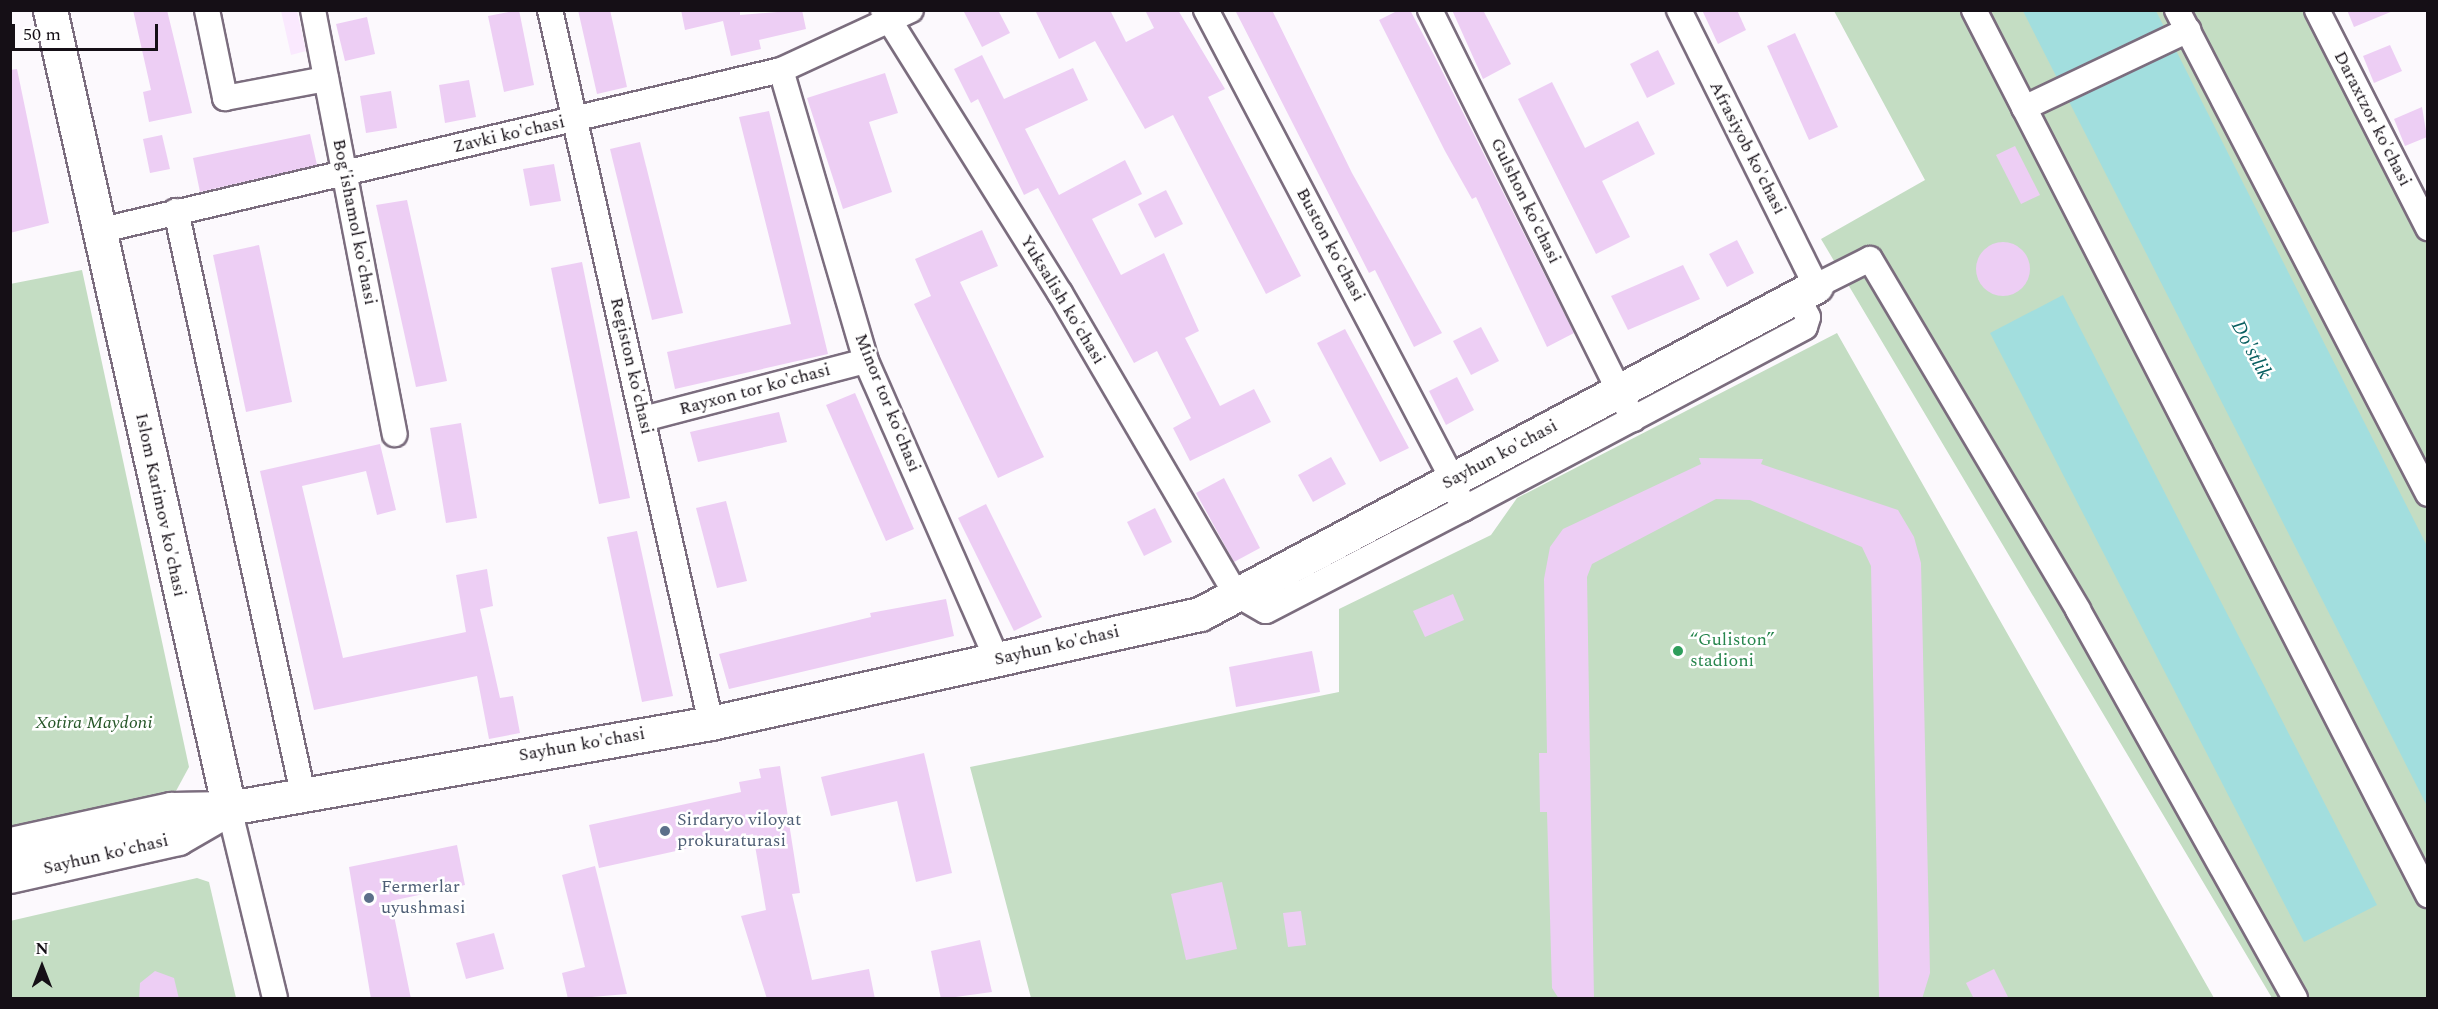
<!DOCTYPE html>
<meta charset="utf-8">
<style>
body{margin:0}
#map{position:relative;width:2438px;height:1009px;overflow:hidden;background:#fcf9fd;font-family:Spectral,serif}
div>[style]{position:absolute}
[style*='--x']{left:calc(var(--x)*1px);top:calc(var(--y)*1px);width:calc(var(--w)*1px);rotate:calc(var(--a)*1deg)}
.built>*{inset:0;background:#fae9fe}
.green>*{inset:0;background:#c4ddc3}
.water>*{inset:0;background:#a2dede}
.building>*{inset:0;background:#edcef4}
.round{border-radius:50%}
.roads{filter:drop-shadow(2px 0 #7b6d7e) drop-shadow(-2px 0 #7b6d7e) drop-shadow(0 2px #7b6d7e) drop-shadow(0 -2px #7b6d7e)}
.street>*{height:24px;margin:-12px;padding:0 12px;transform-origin:12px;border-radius:12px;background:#fff}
.secondary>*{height:33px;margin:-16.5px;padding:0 16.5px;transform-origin:16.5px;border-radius:16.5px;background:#fff}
.dots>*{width:16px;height:16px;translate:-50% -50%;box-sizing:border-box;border:3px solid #fff;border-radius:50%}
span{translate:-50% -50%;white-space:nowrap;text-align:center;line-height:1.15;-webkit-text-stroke:5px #fff;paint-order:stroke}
.street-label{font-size:18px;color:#150f16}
.leisure-label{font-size:18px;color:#27864d}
.left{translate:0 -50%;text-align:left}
.park-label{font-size:18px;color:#255527;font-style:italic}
.service-label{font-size:18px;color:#4e5e75}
.water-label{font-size:20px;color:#0a6061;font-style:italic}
.frame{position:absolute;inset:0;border:12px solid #150f16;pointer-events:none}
.north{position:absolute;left:12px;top:937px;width:60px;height:60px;-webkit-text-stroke:4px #fff;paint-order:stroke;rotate:0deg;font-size:16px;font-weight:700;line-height:24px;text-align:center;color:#150f16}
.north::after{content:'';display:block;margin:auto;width:21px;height:27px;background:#150f16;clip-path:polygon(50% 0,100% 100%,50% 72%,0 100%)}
.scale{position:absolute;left:12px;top:24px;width:146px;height:27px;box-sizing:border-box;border:3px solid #150f16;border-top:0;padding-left:8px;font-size:18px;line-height:21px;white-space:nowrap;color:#150f16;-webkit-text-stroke:4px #fff;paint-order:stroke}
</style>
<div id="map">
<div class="built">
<div style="clip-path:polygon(281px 11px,297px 11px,306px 51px,291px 55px)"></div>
</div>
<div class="green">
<div style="clip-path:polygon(1834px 11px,2313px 11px,2427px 236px,2427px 998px,2272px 998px,1821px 239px,1925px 180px)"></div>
<div style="clip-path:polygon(82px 270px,189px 767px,176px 791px,11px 829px,10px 284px)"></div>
<div style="clip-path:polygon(1837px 333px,2214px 998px,1031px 998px,970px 767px,1339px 692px,1339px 609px,1491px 535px,1517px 498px)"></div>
<div style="clip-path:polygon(197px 878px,209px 882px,236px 998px,11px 998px,10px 921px)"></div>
</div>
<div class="water">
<div style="clip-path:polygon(2023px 11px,2156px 11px,2427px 546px,2427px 806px)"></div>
<div style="clip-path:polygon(2063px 295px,2377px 905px,2304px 942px,1990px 333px)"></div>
</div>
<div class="building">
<div style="clip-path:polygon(133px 10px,167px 10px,192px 113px,149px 122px,143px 92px,151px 90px)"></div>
<div style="clip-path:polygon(519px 10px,534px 85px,504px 92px,488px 16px)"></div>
<div style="clip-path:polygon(578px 10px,610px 10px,627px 87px,597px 94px)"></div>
<div style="clip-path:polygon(681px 10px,740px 10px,740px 15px,802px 10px,806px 29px,759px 40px,761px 49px,731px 56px,723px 21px,685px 30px)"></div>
<div style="clip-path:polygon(963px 10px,998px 10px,1010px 33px,982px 47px)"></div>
<div style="clip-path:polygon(1035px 10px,1110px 10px,1126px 42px,1154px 28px,1145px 10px,1178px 10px,1225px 89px,1208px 97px,1301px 276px,1266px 294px,1173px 115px,1145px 129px,1095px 41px,1059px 59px)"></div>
<div style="clip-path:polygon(1235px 10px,1272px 10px,1352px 173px,1442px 333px,1414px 347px,1375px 270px,1369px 273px)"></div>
<div style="clip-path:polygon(1399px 10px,1410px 10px,1434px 55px,1574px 333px,1547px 347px,1476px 197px,1472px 199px,1445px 151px,1379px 20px)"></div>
<div style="clip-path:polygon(1452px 10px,1483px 10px,1511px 64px,1483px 79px)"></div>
<div style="clip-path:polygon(1702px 10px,1737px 10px,1746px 30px,1718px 44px)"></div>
<div style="clip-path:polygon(2347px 10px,2393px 10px,2393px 11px,2354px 27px)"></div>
<div style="clip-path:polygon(367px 17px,375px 54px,345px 61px,336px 24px)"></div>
<div style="clip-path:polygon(1795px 33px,1838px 127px,1809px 140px,1767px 46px)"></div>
<div style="clip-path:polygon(2390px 45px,2402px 71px,2374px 83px,2363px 56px)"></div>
<div style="clip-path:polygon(1658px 50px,1675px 84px,1647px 98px,1630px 64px)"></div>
<div style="clip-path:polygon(982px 55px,1004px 99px,1073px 68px,1088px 100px,1025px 129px,1059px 195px,1125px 160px,1142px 194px,1092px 219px,1121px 275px,1164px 253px,1199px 331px,1185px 338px,1220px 406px,1254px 389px,1271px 422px,1190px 461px,1173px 428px,1191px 418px,1157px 351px,1134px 363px,1038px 188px,1024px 195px,978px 99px,971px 103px,954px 69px)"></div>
<div style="clip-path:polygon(17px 69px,49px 223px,10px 233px,10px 70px)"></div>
<div style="clip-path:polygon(885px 73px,898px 113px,869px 122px,892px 192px,843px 209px,807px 98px)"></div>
<div style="clip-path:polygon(469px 80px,476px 117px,445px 123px,439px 85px)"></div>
<div style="clip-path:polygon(1552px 82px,1585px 148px,1638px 121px,1655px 154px,1602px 181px,1630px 237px,1596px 254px,1518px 99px)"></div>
<div style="clip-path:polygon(391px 91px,397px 128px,366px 133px,360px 96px)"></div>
<div style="clip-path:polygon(2422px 107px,2427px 137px,2405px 146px,2394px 119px)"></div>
<div style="clip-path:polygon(769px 111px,828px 354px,675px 389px,667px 352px,791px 324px,739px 117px)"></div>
<div style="clip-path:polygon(310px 134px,317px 165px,200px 192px,193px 158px)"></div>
<div style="clip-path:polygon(162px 135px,170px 169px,150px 173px,143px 139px)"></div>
<div style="clip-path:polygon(640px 142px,683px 313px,652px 320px,610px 149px)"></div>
<div style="clip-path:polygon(2015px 146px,2040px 195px,2021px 204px,1996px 155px)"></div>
<div style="clip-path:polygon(554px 164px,561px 201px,530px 206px,523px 169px)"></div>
<div style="clip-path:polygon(1166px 190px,1183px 224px,1155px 238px,1138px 204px)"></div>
<div style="clip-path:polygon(407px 200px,447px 381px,416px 387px,376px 205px)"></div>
<div style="clip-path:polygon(982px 230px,998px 266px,960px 282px,1044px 457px,998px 478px,914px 304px,931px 296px,915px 259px)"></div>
<div style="clip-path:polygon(1737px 240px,1754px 273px,1727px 287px,1709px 254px)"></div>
<div class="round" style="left:1976px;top:242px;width:54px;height:54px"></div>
<div style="clip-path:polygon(259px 245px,292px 402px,246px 412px,213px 255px)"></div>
<div style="clip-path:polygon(582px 262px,630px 498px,599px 504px,551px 268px)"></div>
<div style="clip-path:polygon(1683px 265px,1700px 299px,1628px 330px,1611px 296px)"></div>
<div style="clip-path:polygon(1481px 327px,1499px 361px,1471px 375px,1453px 341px)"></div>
<div style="clip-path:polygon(1345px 329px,1409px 448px,1380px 462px,1317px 343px)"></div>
<div style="clip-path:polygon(1457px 377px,1474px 410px,1446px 425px,1429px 391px)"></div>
<div style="clip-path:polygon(855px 393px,914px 529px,886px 541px,826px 405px)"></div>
<div style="clip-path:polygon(779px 412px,787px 442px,698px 462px,690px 432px)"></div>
<div style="clip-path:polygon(461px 423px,477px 518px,446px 523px,430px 428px)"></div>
<div style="clip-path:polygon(380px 444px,396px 510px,377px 515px,366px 471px,302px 486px,343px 658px,466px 632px,456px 575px,487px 569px,493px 606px,480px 609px,500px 698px,513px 696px,520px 733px,489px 739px,477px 676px,314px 710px,260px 471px)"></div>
<div style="clip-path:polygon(1331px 457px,1346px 484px,1313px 502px,1298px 475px)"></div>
<div style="clip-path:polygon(1699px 458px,1763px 459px,1761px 464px,1898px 510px,1914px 537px,1921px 563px,1930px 973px,1922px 999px,1879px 999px,1871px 566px,1862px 547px,1750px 500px,1716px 499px,1592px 564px,1587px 577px,1594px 999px,1559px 999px,1552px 988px,1547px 812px,1540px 812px,1539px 753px,1547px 753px,1544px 579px,1550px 547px,1563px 529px,1701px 464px)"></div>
<div style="clip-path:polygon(1224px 478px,1260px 548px,1234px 562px,1196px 493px)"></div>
<div style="clip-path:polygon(726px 501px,747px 581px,717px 588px,696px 508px)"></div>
<div style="clip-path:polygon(986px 504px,1042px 617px,1014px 631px,958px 518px)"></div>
<div style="clip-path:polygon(1155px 508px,1172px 542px,1144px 556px,1127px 522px)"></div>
<div style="clip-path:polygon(637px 531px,673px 696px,642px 702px,607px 537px)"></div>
<div style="clip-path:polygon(1453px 594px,1464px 620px,1425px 637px,1413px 611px)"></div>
<div style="clip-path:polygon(946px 599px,954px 636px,729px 689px,719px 654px,871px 617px,870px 613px)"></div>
<div style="clip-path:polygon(1312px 651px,1320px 692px,1236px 707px,1229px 667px)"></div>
<div style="clip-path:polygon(924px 753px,952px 873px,916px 882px,897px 801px,831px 816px,821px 777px)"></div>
<div style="clip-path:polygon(780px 766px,800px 893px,792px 894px,812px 980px,869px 969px,875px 999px,767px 999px,741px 916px,766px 910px,753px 834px,599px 868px,589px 825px,741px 792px,739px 782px,761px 778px,759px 769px)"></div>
<div style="clip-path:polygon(457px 845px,465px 885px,391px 901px,411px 999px,371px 999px,349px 867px)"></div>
<div style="clip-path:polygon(595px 866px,627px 994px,568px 999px,562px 973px,585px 967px,562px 875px)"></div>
<div style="clip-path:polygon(1222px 882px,1237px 949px,1186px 960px,1171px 894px)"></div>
<div style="clip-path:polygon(1301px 911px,1306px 945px,1288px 947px,1283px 913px)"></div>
<div style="clip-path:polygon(494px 933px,504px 969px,466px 979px,456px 943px)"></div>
<div style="clip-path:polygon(980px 940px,992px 992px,941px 999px,931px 951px)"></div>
<div style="clip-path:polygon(1994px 969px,2009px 999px,1974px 999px,1966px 983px)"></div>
<div style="clip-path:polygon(155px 971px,174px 978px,179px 999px,139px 999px,140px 983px)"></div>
</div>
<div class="roads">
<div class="street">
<div style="--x:207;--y:10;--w:90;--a:78.4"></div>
<div style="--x:225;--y:98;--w:103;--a:-10.7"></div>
<div style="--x:313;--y:10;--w:432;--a:79.1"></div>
<div style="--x:550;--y:10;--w:731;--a:77.28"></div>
<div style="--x:883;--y:10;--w:334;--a:58"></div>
<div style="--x:1060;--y:293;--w:349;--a:59.7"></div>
<div style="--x:1236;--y:594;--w:34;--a:30"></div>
<div style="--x:1266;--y:611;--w:222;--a:-27.4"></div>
<div style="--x:1463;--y:509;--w:31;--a:-109"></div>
<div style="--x:1453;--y:480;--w:531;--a:-117.72"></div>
<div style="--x:1430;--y:10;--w:457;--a:63.6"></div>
<div style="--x:1679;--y:10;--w:308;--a:63.6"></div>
<div style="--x:1816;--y:286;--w:60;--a:-26.6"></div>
<div style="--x:1870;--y:259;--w:408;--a:59.3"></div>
<div style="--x:2078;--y:610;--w:445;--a:60.8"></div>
<div style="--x:1974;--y:10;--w:995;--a:62.84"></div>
<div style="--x:2177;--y:10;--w:545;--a:62.59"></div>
<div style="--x:2317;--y:10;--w:245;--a:63"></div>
<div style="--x:781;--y:70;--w:303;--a:73.7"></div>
<div style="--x:866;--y:361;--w:326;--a:66.3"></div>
<div style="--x:2024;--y:108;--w:182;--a:-25.4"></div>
<div style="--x:176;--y:211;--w:597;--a:77.71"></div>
<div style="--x:98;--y:231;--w:702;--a:-13.26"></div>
<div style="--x:781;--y:70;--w:143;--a:-24.8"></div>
<div style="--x:643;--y:419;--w:230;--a:-14.6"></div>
<div style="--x:1463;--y:509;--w:387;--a:-28"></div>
<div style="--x:1805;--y:327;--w:10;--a:-73"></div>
<div style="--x:1808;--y:317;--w:24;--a:-118"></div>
<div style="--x:229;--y:808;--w:195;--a:76.4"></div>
</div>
<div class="secondary">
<div style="--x:50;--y:10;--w:818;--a:77.36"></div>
<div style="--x:10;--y:844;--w:165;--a:-12.3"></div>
<div style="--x:171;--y:809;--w:58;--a:-1"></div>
<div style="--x:229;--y:808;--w:489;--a:-10"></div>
<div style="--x:711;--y:723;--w:501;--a:-12.57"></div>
<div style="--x:1200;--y:614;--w:698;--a:-28.03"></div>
<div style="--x:10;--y:876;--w:172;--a:-12.7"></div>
<div style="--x:178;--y:838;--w:58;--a:-30.1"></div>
</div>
</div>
<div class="dots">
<div style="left:1678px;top:651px;background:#2e9e5b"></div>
<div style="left:665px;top:831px;background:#5c6f8a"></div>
<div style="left:369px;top:898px;background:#5c6f8a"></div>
</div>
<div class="street-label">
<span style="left:2372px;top:119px;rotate:63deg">Daraxtzor ko'chasi</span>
<span style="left:509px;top:135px;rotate:-13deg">Zavki ko'chasi</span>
<span style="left:1747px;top:148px;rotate:63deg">Afrasiyob ko'chasi</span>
<span style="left:1525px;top:201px;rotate:64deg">Gulshon ko'chasi</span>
<span style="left:354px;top:222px;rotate:79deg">Bog'ishamol ko'chasi</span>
<span style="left:1330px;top:245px;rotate:62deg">Buston ko'chasi</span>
<span style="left:1062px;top:300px;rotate:59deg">Yuksalish ko'chasi</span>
<span style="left:631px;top:366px;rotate:77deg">Registon ko'chasi</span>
<span style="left:755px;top:390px;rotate:-15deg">Rayxon tor ko'chasi</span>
<span style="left:887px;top:403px;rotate:68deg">Minor tor ko'chasi</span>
<span style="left:1500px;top:455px;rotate:-28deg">Sayhun ko'chasi</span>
<span style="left:160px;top:505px;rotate:78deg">Islom Karimov ko'chasi</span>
<span style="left:1057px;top:646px;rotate:-13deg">Sayhun ko'chasi</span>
<span style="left:582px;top:745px;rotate:-10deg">Sayhun ko'chasi</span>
<span style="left:106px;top:855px;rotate:-13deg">Sayhun ko'chasi</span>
</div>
<div class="leisure-label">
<span class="left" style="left:1690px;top:651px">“Guliston”<br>stadioni</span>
</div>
<div class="park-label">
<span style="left:94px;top:723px">Xotira Maydoni</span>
</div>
<div class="service-label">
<span class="left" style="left:677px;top:831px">Sirdaryo viloyat<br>prokuraturasi</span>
<span class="left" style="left:381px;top:898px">Fermerlar<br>uyushmasi</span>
</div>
<div class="water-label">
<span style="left:2251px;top:350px;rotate:62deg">Do'stlik</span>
</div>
<div class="frame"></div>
<div class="north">N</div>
<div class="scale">50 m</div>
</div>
